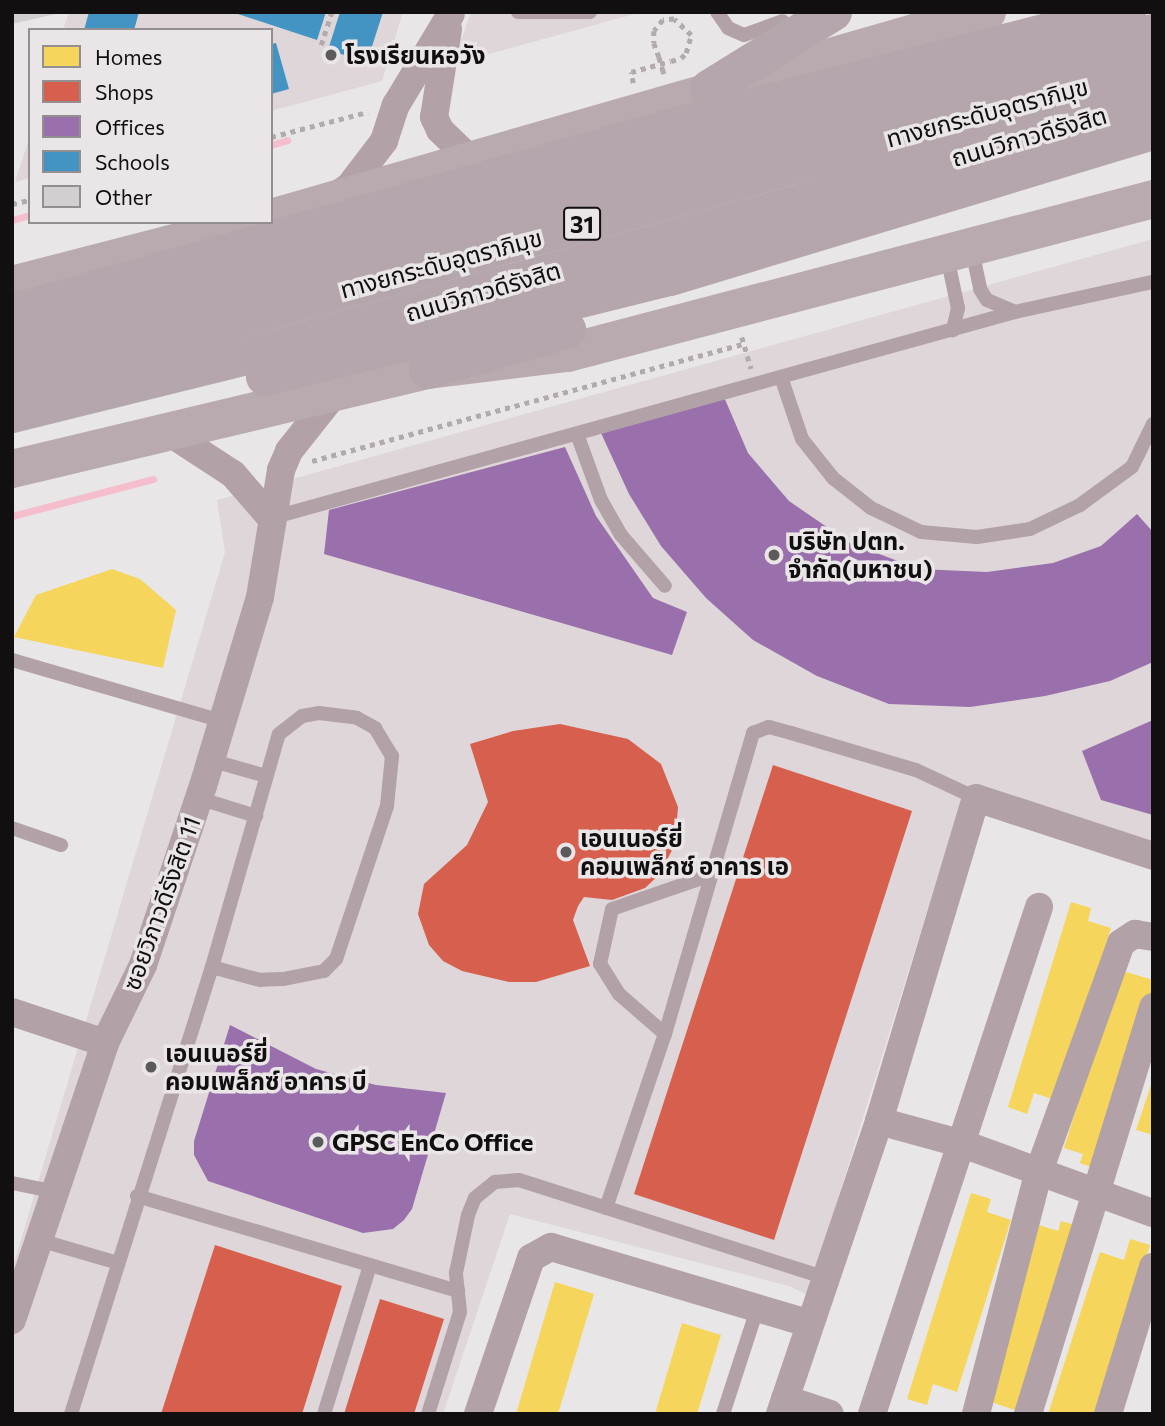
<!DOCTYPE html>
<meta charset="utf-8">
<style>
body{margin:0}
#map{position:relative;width:1165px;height:1426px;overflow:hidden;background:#e9e6e7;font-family:Commissioner,"Noto Sans Thai",sans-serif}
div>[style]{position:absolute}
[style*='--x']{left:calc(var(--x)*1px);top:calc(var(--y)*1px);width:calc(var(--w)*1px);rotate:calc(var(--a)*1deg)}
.built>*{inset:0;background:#ded6d8}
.homes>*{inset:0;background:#f6d55c}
.shops>*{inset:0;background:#d6604d}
.offices>*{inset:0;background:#9970ab}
.schools>*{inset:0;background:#4393c3}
.stream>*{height:7px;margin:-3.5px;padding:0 3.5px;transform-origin:3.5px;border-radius:3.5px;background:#f4becd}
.building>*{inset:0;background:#d2cfd0}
.path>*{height:4.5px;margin-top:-2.25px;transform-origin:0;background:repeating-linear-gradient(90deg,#b2aaac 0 5px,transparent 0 10px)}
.lane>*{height:14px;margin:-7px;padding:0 7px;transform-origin:7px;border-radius:7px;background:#b2a1a6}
.street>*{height:28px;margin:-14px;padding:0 14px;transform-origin:14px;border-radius:14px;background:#b2a1a6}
.secondary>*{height:38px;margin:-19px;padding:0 19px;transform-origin:19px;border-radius:19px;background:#b9aaaf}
.highway>*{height:38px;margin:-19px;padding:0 19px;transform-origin:19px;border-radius:19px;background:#b4a6ac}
.dots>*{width:19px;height:19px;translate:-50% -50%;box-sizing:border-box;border:4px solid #eae5e6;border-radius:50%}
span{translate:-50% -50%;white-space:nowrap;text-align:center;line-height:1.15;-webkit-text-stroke:7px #eae5e6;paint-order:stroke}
.shield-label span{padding:2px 5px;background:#eae5e6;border:2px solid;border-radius:5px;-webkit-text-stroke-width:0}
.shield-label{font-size:23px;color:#110f10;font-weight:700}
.poi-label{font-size:24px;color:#110f10;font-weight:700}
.left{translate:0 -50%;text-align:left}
.street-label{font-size:24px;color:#110f10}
.frame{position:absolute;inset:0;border:14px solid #110f10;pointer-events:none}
.legend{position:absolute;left:28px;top:28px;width:245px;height:196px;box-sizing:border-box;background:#eae5e6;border:2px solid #938f90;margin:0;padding:9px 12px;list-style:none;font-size:21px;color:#110f10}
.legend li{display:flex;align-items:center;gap:14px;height:35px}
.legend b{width:35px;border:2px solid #938f90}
</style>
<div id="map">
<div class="built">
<div style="clip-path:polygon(69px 12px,403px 12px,382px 81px,271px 111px,271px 30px,63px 30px)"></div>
<div style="clip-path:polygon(471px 12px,642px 12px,453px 64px)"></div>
<div style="clip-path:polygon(30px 136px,30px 178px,15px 182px)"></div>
<div style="clip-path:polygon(1153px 239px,1153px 859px,959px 808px,808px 1295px,789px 1286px,510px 1214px,443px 1414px,12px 1414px,12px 1270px,225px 552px,217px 500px)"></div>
</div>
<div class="homes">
<div style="clip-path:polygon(112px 569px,140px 579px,176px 610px,163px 668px,14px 637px,36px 595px)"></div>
<div style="clip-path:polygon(1071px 902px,1091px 908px,1088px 921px,1111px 928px,1058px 1101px,1034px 1093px,1027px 1114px,1008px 1107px)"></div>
<div style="clip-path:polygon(1120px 970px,1153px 980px,1153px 996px,1099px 1170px,1080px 1163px,1083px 1154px,1064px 1148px)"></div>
<div style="clip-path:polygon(1153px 1079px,1153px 1135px,1136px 1130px)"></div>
<div style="clip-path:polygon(971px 1193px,991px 1199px,987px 1212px,1011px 1220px,957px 1392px,933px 1384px,927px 1405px,907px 1399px)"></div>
<div style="clip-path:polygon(1061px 1221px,1078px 1226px,1021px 1412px,985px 1400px,1039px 1225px,1058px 1231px)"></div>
<div style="clip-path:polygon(1130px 1239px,1150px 1245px,1097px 1414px,1048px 1414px,1100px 1252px,1124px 1260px)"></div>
<div style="clip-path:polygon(555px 1282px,594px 1294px,558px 1414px,516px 1414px)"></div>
<div style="clip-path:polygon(682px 1323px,721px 1335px,697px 1414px,655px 1414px)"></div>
</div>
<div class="shops">
<div style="clip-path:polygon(560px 724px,628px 739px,661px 764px,678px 807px,675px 844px,660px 874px,645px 888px,612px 900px,584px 897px,578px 906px,573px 920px,590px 966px,536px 982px,509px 982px,462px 971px,443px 961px,429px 945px,418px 914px,424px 884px,467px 845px,488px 802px,470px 744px,513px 731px)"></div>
<div style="clip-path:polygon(773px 765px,912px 811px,774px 1240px,634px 1194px)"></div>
<div style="clip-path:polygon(215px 1245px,342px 1286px,302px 1414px,161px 1414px)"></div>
<div style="clip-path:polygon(380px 1299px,444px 1319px,414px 1414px,344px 1414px)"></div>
</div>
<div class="offices">
<div style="clip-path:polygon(724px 397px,748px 453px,789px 501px,850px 543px,919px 569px,987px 572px,1053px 563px,1101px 546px,1137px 514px,1153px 532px,1153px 662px,1110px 681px,1045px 696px,970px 707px,889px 704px,817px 676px,753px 640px,706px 598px,661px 546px,629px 494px,601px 433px)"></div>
<div style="clip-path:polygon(565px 447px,596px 516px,653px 598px,687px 612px,672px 655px,324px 554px,329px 510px)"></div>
<div style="clip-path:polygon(1153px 720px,1153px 815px,1101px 800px,1082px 751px)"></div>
<div style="clip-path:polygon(230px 1025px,316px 1069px,376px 1085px,446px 1093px,412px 1209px,404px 1220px,393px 1229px,363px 1233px,208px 1181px,194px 1155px,194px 1141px)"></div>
</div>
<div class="schools">
<div style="clip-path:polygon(89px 12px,139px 12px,134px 30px,84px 30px)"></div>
<div style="clip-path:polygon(232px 12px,326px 12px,317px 40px)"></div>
<div style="clip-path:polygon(340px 12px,383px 12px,367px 62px,328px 50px)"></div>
<div style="clip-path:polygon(276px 43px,289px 89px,271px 94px,271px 44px)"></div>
</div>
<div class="stream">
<div style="--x:271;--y:145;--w:17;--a:-17"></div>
<div style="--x:12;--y:220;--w:19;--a:-16"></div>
<div style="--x:12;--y:516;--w:146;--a:-14.7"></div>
</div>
<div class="building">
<div style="clip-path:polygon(12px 12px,60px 12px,60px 13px,12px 24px)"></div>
</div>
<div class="path">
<div style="--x:321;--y:45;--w:35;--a:-72"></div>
<div style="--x:633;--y:83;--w:11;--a:-100"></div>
<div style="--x:631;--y:72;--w:41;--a:-15.4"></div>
<div style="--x:671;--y:61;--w:10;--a:-17"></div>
<div style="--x:681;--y:58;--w:7;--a:-45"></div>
<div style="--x:686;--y:53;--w:19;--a:-74"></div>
<div style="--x:691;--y:35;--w:23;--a:-137"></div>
<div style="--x:674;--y:19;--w:11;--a:175"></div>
<div style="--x:663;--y:20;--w:14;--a:129"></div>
<div style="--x:654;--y:31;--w:12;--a:90"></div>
<div style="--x:654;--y:43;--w:15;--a:70"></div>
<div style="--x:659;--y:57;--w:14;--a:73"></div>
<div style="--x:663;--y:70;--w:4;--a:76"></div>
<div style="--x:271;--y:137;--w:100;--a:-14.5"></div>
<div style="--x:12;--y:204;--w:18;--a:-13"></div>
<div style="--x:742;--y:337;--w:33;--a:74"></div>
<div style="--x:312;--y:461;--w:448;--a:-15.2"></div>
</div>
<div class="lane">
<div style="--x:518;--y:12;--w:72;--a:0"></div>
<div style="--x:717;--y:12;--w:19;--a:55"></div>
<div style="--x:728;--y:28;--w:17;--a:24"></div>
<div style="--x:744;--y:35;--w:41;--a:-19.7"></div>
<div style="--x:972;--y:250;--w:40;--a:78"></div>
<div style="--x:980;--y:289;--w:13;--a:58"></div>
<div style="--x:987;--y:300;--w:30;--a:23"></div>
<div style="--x:947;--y:256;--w:53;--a:78.1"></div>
<div style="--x:958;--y:308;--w:23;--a:103"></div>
<div style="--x:781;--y:377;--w:65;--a:71.3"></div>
<div style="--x:802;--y:439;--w:50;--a:51.5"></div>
<div style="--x:833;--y:478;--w:48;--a:38.3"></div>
<div style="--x:871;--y:508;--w:55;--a:25.6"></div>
<div style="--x:921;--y:532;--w:56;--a:5.1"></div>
<div style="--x:977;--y:537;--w:54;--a:-8.6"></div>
<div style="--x:1030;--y:529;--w:55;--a:-25.6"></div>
<div style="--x:1080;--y:505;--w:64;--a:-36.2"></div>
<div style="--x:1132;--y:467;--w:48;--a:-64"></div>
<div style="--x:577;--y:434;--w:70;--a:70"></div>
<div style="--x:601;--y:500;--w:40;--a:60.3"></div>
<div style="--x:621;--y:535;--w:67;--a:49.2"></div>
<div style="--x:271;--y:518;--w:772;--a:-15.48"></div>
<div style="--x:1015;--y:312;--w:141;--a:-12.3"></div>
<div style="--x:12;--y:660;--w:219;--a:16.2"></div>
<div style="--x:210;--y:760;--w:58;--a:15.9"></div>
<div style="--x:198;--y:798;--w:61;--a:17.2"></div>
<div style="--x:12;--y:828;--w:52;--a:19.1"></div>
<div style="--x:665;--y:1034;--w:61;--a:-139"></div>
<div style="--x:619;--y:994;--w:36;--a:-122"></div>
<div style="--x:600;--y:964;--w:56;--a:-77.7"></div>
<div style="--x:612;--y:909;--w:105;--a:-19"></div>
<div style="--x:12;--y:1183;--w:46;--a:11.3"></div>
<div style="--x:137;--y:1196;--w:335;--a:16.5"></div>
<div style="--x:606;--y:1208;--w:184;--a:-71.3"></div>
<div style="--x:665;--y:1034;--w:314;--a:-73.7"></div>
<div style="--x:753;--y:733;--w:17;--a:-21"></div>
<div style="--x:769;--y:727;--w:23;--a:15"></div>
<div style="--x:791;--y:733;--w:130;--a:16.5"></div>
<div style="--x:916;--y:770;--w:66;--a:25"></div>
<div style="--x:39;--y:1240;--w:82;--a:16.2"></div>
<div style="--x:71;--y:1414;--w:469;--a:-72.5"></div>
<div style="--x:212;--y:967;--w:242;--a:-74"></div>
<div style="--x:279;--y:734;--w:29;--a:-38"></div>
<div style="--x:302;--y:716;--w:17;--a:-10"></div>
<div style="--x:319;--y:713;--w:38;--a:7"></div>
<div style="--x:357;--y:718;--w:21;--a:29"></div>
<div style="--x:375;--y:728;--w:33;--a:59"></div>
<div style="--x:392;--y:756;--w:50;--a:95.7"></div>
<div style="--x:387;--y:806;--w:161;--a:108.4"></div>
<div style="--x:336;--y:959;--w:17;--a:135"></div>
<div style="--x:324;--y:971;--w:42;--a:169"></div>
<div style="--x:283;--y:979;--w:23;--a:178"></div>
<div style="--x:260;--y:980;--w:50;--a:-164.8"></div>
<div style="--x:324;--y:1414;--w:156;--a:-72.8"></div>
<div style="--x:428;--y:1414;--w:107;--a:-72.6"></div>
<div style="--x:460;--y:1312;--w:39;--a:-96"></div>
<div style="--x:456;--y:1273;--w:59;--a:-78.3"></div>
<div style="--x:468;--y:1215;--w:18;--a:-68"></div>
<div style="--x:475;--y:1198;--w:26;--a:-39"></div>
<div style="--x:495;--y:1182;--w:24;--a:-5"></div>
<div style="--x:519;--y:1180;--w:319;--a:17.7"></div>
<div style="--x:723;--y:1414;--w:114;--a:-72"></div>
</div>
<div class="street">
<div style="--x:448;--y:29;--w:89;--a:99"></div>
<div style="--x:434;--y:117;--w:14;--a:65"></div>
<div style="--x:440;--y:130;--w:46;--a:44.1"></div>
<div style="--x:335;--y:196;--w:17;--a:-33"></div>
<div style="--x:349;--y:187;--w:58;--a:-52.7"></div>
<div style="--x:384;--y:141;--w:38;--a:-72"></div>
<div style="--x:396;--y:105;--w:106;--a:-58.9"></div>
<div style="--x:170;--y:433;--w:75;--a:33.1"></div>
<div style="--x:233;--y:474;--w:58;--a:49.2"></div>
<div style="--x:12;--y:1012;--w:98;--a:18.4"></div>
<div style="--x:879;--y:1121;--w:87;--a:15.3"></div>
<div style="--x:963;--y:1144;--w:202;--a:20"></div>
<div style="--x:12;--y:1320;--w:292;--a:-71.4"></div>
<div style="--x:105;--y:1043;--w:87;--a:-64"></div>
<div style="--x:143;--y:965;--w:189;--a:-71.5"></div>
<div style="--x:203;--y:786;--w:197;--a:-73.2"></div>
<div style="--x:260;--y:597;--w:129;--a:-80.6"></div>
<div style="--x:281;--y:470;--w:21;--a:-67"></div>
<div style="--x:289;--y:451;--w:74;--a:-51.6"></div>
<div style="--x:785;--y:1399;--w:47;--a:18.4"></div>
<div style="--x:478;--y:1414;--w:165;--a:-71.2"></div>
<div style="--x:531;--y:1258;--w:23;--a:-29"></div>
<div style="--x:551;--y:1247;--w:268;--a:16.5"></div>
<div style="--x:780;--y:1414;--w:309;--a:-71.3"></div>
<div style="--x:879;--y:1121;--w:337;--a:-73.3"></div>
<div style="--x:976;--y:798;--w:186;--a:18.1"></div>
<div style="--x:872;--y:1414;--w:534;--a:-71.77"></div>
<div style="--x:976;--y:1414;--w:248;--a:-75.5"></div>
<div style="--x:1038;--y:1174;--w:245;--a:-70.2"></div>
<div style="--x:1121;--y:943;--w:17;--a:-33"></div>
<div style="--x:1135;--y:934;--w:18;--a:9"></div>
<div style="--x:1028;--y:1414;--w:426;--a:-72.9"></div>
<div style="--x:1108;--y:1414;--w:154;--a:-73"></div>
</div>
<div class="secondary">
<div style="--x:271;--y:218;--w:745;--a:-16.05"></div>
<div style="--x:12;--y:285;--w:252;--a:-14.5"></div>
<div style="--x:12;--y:469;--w:428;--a:-13.4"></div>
<div style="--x:428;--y:370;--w:140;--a:-7"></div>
<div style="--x:567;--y:353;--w:606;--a:-14.72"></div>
</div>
<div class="highway">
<div style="--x:709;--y:89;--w:146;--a:-31.8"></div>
<div style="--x:12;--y:313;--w:680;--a:-15.69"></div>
<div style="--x:667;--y:129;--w:475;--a:-14.3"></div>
<div style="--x:12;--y:349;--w:1184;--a:-15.48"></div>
<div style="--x:428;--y:370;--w:145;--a:-16.1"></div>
<div style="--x:265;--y:377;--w:417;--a:-13.9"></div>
<div style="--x:670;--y:277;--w:505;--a:-16.82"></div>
<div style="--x:12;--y:382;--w:1184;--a:-15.48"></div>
<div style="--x:12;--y:414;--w:250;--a:-13.9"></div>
<div style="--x:255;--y:354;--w:573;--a:-15.49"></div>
<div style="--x:807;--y:201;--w:361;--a:-16.4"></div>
</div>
<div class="dots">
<div style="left:331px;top:55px;background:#5d5a5b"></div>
<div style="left:774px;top:555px;background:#5d5a5b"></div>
<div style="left:566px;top:852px;background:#5d5a5b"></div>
<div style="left:151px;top:1067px;background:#5d5a5b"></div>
<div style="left:318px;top:1142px;background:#5d5a5b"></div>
</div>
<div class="shield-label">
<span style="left:582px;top:224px">31</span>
</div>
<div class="poi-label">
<span class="left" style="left:345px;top:55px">โรงเรียนหอวัง</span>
<span class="left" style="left:788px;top:555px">บริษัท ปตท.<br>จำกัด(มหาชน)</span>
<span class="left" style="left:580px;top:852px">เอนเนอร์ยี่<br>คอมเพล็กซ์ อาคาร เอ</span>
<span class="left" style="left:165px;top:1067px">เอนเนอร์ยี่<br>คอมเพล็กซ์ อาคาร บี</span>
<span class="left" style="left:332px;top:1142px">GPSC EnCo Office</span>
</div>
<div class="street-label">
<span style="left:987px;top:112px;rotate:-15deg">ทางยกระดับอุตราภิมุข</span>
<span style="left:1029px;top:136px;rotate:-16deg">ถนนวิภาวดีรังสิต</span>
<span style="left:441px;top:263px;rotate:-15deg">ทางยกระดับอุตราภิมุข</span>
<span style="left:483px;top:291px;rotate:-16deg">ถนนวิภาวดีรังสิต</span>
<span style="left:161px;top:903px;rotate:-70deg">ซอยวิภาวดีรังสิต 11</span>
</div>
<div class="frame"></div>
<ul class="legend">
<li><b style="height:19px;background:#f6d55c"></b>Homes</li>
<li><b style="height:19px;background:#d6604d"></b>Shops</li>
<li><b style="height:19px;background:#9970ab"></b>Offices</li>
<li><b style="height:19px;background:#4393c3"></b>Schools</li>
<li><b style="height:19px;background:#d2cfd0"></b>Other</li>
</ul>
</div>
